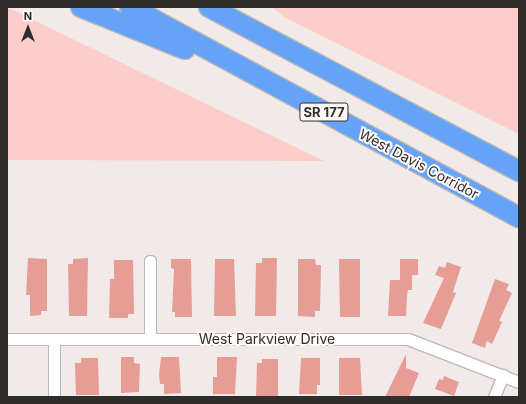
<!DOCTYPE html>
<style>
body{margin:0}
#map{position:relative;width:526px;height:404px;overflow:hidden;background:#f2eae9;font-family:Inter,sans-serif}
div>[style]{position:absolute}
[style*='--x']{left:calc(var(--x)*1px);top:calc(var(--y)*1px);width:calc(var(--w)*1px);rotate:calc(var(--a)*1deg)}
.green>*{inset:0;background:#fdcec9}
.building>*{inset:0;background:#e59d96}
.roads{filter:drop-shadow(1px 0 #bfb8b7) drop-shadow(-1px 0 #bfb8b7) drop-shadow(0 1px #bfb8b7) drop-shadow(0 -1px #bfb8b7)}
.street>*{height:11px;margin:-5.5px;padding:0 5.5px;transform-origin:5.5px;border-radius:5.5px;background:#fff}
.highway>*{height:20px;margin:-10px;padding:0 10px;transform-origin:10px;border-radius:10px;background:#64a3f5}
span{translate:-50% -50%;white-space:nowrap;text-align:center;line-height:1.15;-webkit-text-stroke:4px #fef8f7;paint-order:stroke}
.shield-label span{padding:1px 3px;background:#fef8f7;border:1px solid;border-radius:3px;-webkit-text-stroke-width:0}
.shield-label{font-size:13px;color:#302d2d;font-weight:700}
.street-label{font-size:14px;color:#302d2d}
.frame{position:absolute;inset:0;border:8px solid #302d2d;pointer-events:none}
.north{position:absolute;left:8px;top:8px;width:40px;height:40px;-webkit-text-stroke:3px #fef8f7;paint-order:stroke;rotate:0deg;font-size:11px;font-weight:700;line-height:16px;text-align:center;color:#302d2d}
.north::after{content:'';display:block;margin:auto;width:14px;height:18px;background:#302d2d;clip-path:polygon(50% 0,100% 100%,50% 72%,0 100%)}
</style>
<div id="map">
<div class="green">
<div style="clip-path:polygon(272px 7px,519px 7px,519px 134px,284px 17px)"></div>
<div style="clip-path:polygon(7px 9px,11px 9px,324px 161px,7px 160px)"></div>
</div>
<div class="building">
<div style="clip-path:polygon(28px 258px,47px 259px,47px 311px,41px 311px,41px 315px,30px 316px,30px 295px,26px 295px)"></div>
<div style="clip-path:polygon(88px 258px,87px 316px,69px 316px,68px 264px,73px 264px,73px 259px)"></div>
<div style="clip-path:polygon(262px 258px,277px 258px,276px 316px,255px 316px,256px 263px,262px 263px)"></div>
<div style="clip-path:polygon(171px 259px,191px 259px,192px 317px,175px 317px,175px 312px,172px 312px,174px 269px,171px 268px)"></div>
<div style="clip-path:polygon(215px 259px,234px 259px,236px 316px,214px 316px)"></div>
<div style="clip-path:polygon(298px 259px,315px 259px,316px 265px,321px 265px,320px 311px,315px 311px,315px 317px,298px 316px)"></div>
<div style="clip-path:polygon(339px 259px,360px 259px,360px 317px,340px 317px)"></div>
<div style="clip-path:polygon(400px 259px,418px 259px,418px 275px,412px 275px,412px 290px,408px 290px,407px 296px,406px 316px,388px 316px,390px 280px,400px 280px)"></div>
<div style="clip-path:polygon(114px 260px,133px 260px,134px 314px,128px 314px,128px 318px,109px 318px,110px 279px,114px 279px)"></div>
<div style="clip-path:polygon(447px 262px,461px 267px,453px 292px,456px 293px,441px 329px,423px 323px,444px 278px,435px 275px,439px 266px,445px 268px)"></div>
<div style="clip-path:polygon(495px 279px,509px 284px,506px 290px,512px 293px,499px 321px,502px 322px,492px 344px,487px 341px,485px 348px,472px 343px)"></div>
<div style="clip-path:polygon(406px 354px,406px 368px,419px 373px,409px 397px,385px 397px)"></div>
<div style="clip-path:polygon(121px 357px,134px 357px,134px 363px,140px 364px,139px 392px,121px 393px)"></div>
<div style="clip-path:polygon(161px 357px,179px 357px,181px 393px,164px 394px,164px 384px,160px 384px,159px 374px)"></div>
<div style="clip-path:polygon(217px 357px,237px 357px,235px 394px,213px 394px,213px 377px,217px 377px)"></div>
<div style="clip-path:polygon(81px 358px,98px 358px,99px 395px,76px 395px,75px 363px,81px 363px)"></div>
<div style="clip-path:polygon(301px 358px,320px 358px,320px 385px,317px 385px,317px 394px,299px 394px)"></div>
<div style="clip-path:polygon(339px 358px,360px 358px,362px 395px,339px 395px)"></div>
<div style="clip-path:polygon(262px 359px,278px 359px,278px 396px,256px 396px,257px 363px,262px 363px)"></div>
<div style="clip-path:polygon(444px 376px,459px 382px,454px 396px,435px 389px,439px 379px,443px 380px)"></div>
</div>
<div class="roads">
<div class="street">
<div style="--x:150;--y:261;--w:78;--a:90"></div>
<div style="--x:7;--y:339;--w:401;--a:0"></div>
<div style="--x:408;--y:339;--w:119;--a:21.2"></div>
<div style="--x:54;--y:339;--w:58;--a:90"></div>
<div style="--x:494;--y:397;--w:24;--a:-68"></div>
</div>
<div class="highway">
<div style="--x:81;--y:7;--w:112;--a:22"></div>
<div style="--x:130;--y:7;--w:442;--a:28.4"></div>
<div style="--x:209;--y:7;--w:351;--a:27.9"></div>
</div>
</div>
<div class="shield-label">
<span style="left:324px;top:112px">SR 177</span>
</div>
<div class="street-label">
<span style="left:419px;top:164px;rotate:28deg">West Davis Corridor</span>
<span style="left:267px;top:339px">West Parkview Drive</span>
</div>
<div class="frame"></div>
<div class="north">N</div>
</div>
